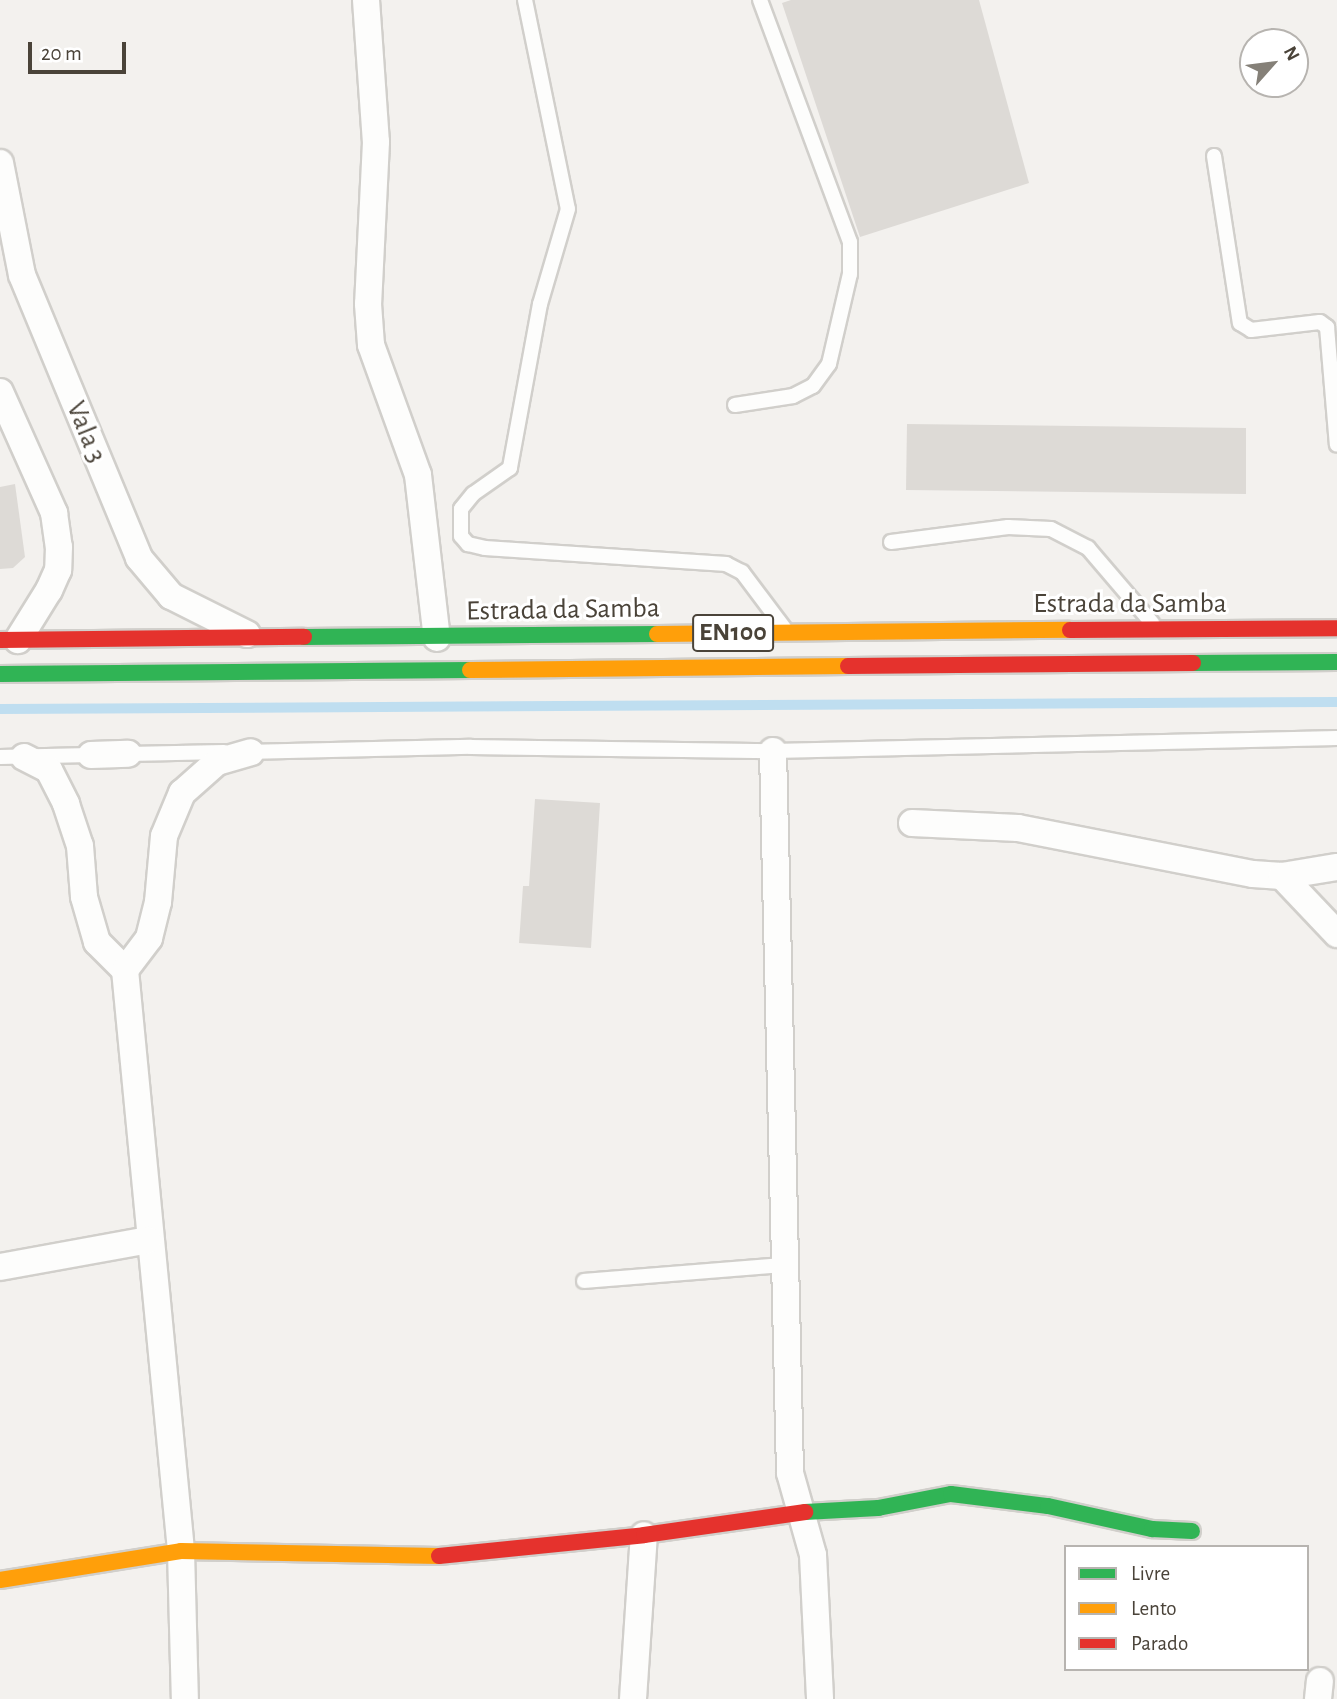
<!DOCTYPE html>
<style>
body{margin:0}
#map{position:relative;width:1337px;height:1699px;overflow:hidden;background:#f3f1ee;font-family:"Alegreya Sans",sans-serif}
div>[style]{position:absolute}
[style*='--x']{left:calc(var(--x)*1px);top:calc(var(--y)*1px);width:calc(var(--w)*1px);rotate:calc(var(--a)*1deg)}
.stream>*{height:10px;margin:-5px;padding:0 5px;transform-origin:5px;border-radius:5px;background:#bfdef0}
.building>*{inset:0;background:#dddad6}
.roads{filter:drop-shadow(2px 0 #d1cfcb) drop-shadow(-2px 0 #d1cfcb) drop-shadow(0 2px #d1cfcb) drop-shadow(0 -2px #d1cfcb)}
.lane>*{height:14px;margin:-7px;padding:0 7px;transform-origin:7px;border-radius:7px;background:#fdfdfc}
.street>*{height:26px;margin:-13px;padding:0 13px;transform-origin:13px;border-radius:13px;background:#fdfdfc}
.fast>*{height:16px;margin:-8px;padding:0 8px;transform-origin:8px;border-radius:8px;background:#30b455}
.slow>*{height:16px;margin:-8px;padding:0 8px;transform-origin:8px;border-radius:8px;background:#ff9f0a}
.jam>*{height:16px;margin:-8px;padding:0 8px;transform-origin:8px;border-radius:8px;background:#e5322d}
span{translate:-50% -50%;white-space:nowrap;text-align:center;line-height:1.15;-webkit-text-stroke:6px #fff;paint-order:stroke}
.shield-label span{padding:2px 5px;background:#fff;border:2px solid;border-radius:5px;-webkit-text-stroke-width:0}
.shield-label{font-size:26px;color:#4a4339;font-weight:700}
.street-label{font-size:28px;color:#4a4339}
.legend{position:absolute;left:1064px;top:1545px;width:245px;height:126px;box-sizing:border-box;background:#fff;border:2px solid #b7b4b0;margin:0;padding:9px 12px;list-style:none;font-size:21px;color:#4a4339}
.legend li{display:flex;align-items:center;gap:14px;height:35px}
.legend b{width:35px;border:2px solid #b7b4b0}
.north{position:absolute;left:1239px;top:28px;width:70px;height:70px;box-sizing:border-box;background:#fff;border:2px solid #b7b4b0;border-radius:50%;rotate:62deg;font-size:19px;font-weight:700;line-height:28px;text-align:center;color:#4a4339}
.north::after{content:'';display:block;margin:auto;width:24px;height:32px;background:#858078;clip-path:polygon(50% 0,100% 100%,50% 72%,0 100%)}
.scale{position:absolute;left:28px;top:42px;width:98px;height:32px;box-sizing:border-box;border:4px solid #4a4339;border-top:0;padding-left:9px;font-size:21px;line-height:24px;white-space:nowrap;color:#4a4339;-webkit-text-stroke:5px #fff;paint-order:stroke}
</style>
<div id="map">
<div class="stream">
<div style="--x:0;--y:709;--w:1337;--a:-0.3"></div>
</div>
<div class="building">
<div style="clip-path:polygon(791px 0,979px 0,1029px 183px,860px 237px,782px 3px)"></div>
<div style="clip-path:polygon(907px 424px,1246px 428px,1246px 494px,906px 490px)"></div>
<div style="clip-path:polygon(15px 484px,25px 557px,13px 568px,0 569px,0 487px)"></div>
<div style="clip-path:polygon(535px 799px,600px 803px,591px 948px,519px 943px,523px 886px,529px 886px)"></div>
</div>
<div class="roads">
<div class="lane">
<div style="--x:525;--y:0;--w:213;--a:78.4"></div>
<div style="--x:568;--y:209;--w:99;--a:106.4"></div>
<div style="--x:540;--y:304;--w:167;--a:100.4"></div>
<div style="--x:510;--y:468;--w:45;--a:144.9"></div>
<div style="--x:473;--y:494;--w:19;--a:129"></div>
<div style="--x:461;--y:509;--w:27;--a:90"></div>
<div style="--x:461;--y:536;--w:11;--a:49"></div>
<div style="--x:468;--y:544;--w:17;--a:13"></div>
<div style="--x:485;--y:548;--w:242;--a:3.8"></div>
<div style="--x:726;--y:564;--w:18;--a:27"></div>
<div style="--x:742;--y:572;--w:70;--a:53.1"></div>
<div style="--x:1214;--y:156;--w:169;--a:81.2"></div>
<div style="--x:1240;--y:323;--w:13;--a:32"></div>
<div style="--x:1251;--y:330;--w:69;--a:-6.6"></div>
<div style="--x:1320;--y:322;--w:9;--a:36"></div>
<div style="--x:1327;--y:327;--w:118;--a:85.2"></div>
<div style="--x:735;--y:405;--w:59;--a:-8.8"></div>
<div style="--x:793;--y:396;--w:22;--a:-27"></div>
<div style="--x:813;--y:386;--w:27;--a:-54"></div>
<div style="--x:829;--y:364;--w:92;--a:-76.9"></div>
<div style="--x:850;--y:274;--w:32;--a:-90"></div>
<div style="--x:850;--y:242;--w:258;--a:-110.4"></div>
<div style="--x:891;--y:542;--w:118;--a:-7.3"></div>
<div style="--x:1008;--y:527;--w:43;--a:2.7"></div>
<div style="--x:1051;--y:529;--w:42;--a:27.2"></div>
<div style="--x:1088;--y:548;--w:99;--a:49.5"></div>
<div style="--x:245;--y:752;--w:226;--a:-1.3"></div>
<div style="--x:471;--y:747;--w:302;--a:0.8"></div>
<div style="--x:773;--y:751;--w:564;--a:-1.32"></div>
<div style="--x:128;--y:754;--w:96;--a:-1.2"></div>
<div style="--x:0;--y:757;--w:91;--a:-1.3"></div>
<div style="--x:584;--y:1281;--w:199;--a:-4.6"></div>
</div>
<div class="street">
<div style="--x:366;--y:0;--w:142;--a:86"></div>
<div style="--x:376;--y:142;--w:162;--a:92.8"></div>
<div style="--x:368;--y:304;--w:41;--a:85.8"></div>
<div style="--x:371;--y:345;--w:138;--a:70.1"></div>
<div style="--x:418;--y:475;--w:164;--a:83.4"></div>
<div style="--x:0;--y:163;--w:114;--a:78.9"></div>
<div style="--x:22;--y:275;--w:306;--a:67.5"></div>
<div style="--x:139;--y:558;--w:50;--a:49.9"></div>
<div style="--x:171;--y:596;--w:85;--a:26.6"></div>
<div style="--x:0;--y:392;--w:133;--a:65.9"></div>
<div style="--x:54;--y:513;--w:34;--a:82"></div>
<div style="--x:59;--y:547;--w:23;--a:92"></div>
<div style="--x:58;--y:570;--w:22;--a:114"></div>
<div style="--x:49;--y:590;--w:59;--a:121.8"></div>
<div style="--x:773;--y:751;--w:722;--a:88.65"></div>
<div style="--x:790;--y:1473;--w:85;--a:74.3"></div>
<div style="--x:813;--y:1555;--w:144;--a:87.2"></div>
<div style="--x:91;--y:755;--w:37;--a:-2"></div>
<div style="--x:24;--y:757;--w:28;--a:27"></div>
<div style="--x:49;--y:770;--w:38;--a:63"></div>
<div style="--x:66;--y:804;--w:44;--a:71.6"></div>
<div style="--x:80;--y:846;--w:51;--a:85.5"></div>
<div style="--x:84;--y:897;--w:47;--a:73.9"></div>
<div style="--x:97;--y:942;--w:40;--a:45"></div>
<div style="--x:125;--y:970;--w:584;--a:84.49"></div>
<div style="--x:181;--y:1551;--w:148;--a:88.5"></div>
<div style="--x:912;--y:823;--w:106;--a:2.7"></div>
<div style="--x:1018;--y:828;--w:239;--a:11.1"></div>
<div style="--x:1253;--y:874;--w:29;--a:4"></div>
<div style="--x:1282;--y:876;--w:56;--a:-9.3"></div>
<div style="--x:1282;--y:876;--w:80;--a:46.5"></div>
<div style="--x:125;--y:970;--w:40;--a:-53"></div>
<div style="--x:149;--y:938;--w:37;--a:-76"></div>
<div style="--x:158;--y:902;--w:66;--a:-84.8"></div>
<div style="--x:164;--y:836;--w:47;--a:-67.3"></div>
<div style="--x:182;--y:793;--w:47;--a:-41.5"></div>
<div style="--x:217;--y:762;--w:35;--a:-16"></div>
<div style="--x:0;--y:1267;--w:150;--a:-10.3"></div>
<div style="--x:633;--y:1699;--w:164;--a:-86.2"></div>
<div style="--x:1318;--y:1699;--w:18;--a:-84"></div>
</div>
<div class="fast">
<div style="--x:304;--y:637;--w:353;--a:-0.5"></div>
<div style="--x:1193;--y:663;--w:144;--a:-0.4"></div>
<div style="--x:0;--y:674;--w:470;--a:-0.5"></div>
<div style="--x:805;--y:1512;--w:73;--a:-3.1"></div>
<div style="--x:878;--y:1508;--w:74;--a:-10.9"></div>
<div style="--x:951;--y:1494;--w:98;--a:7.1"></div>
<div style="--x:1048;--y:1506;--w:107;--a:12.5"></div>
<div style="--x:1152;--y:1529;--w:40;--a:2.9"></div>
</div>
<div class="slow">
<div style="--x:657;--y:634;--w:413;--a:-0.6"></div>
<div style="--x:470;--y:670;--w:378;--a:-0.6"></div>
<div style="--x:0;--y:1580;--w:183;--a:-9.1"></div>
<div style="--x:181;--y:1551;--w:258;--a:1.1"></div>
</div>
<div class="jam">
<div style="--x:1070;--y:630;--w:267;--a:-0.4"></div>
<div style="--x:0;--y:640;--w:304;--a:-0.6"></div>
<div style="--x:848;--y:666;--w:345;--a:-0.5"></div>
<div style="--x:439;--y:1556;--w:206;--a:-5.8"></div>
<div style="--x:644;--y:1535;--w:163;--a:-8.1"></div>
</div>
</div>
<div class="shield-label">
<span style="left:733px;top:633px">EN100</span>
</div>
<div class="street-label">
<span style="left:86px;top:432px;rotate:68deg">Vala 3</span>
<span style="left:1130px;top:604px">Estrada da Samba</span>
<span style="left:563px;top:610px;rotate:-1deg">Estrada da Samba</span>
</div>
<ul class="legend">
<li><b style="height:9px;background:#30b455"></b>Livre</li>
<li><b style="height:9px;background:#ff9f0a"></b>Lento</li>
<li><b style="height:9px;background:#e5322d"></b>Parado</li>
</ul>
<div class="north">N</div>
<div class="scale">20 m</div>
</div>
